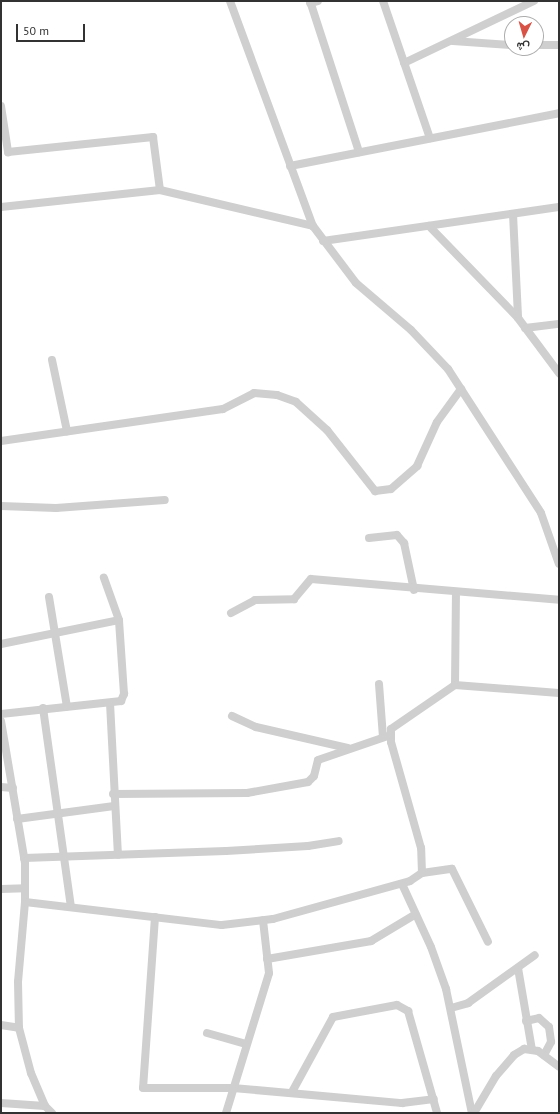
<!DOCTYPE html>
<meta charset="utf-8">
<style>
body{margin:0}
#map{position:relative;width:560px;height:1114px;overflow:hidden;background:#fff;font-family:"PT Sans",Vazirmatn,sans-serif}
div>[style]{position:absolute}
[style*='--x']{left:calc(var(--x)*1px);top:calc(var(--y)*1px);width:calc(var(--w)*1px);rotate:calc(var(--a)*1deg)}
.street>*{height:8px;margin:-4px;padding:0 4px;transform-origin:4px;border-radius:4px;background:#cfcfcf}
span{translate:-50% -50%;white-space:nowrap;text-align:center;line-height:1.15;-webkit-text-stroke:4px #fff;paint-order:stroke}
.frame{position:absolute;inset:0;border:2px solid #323232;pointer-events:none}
.north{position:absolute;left:504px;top:16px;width:40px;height:40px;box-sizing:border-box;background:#fff;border:1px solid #adadad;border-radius:50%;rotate:185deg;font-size:11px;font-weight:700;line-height:16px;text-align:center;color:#323232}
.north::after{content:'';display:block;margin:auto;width:14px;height:18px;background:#d85245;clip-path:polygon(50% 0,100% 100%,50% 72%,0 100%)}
.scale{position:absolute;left:16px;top:24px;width:69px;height:18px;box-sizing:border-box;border:2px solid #323232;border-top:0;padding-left:5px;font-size:12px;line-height:14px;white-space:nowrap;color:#323232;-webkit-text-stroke:3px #fff;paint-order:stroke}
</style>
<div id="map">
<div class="street">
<div style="--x:230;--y:1;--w:240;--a:69.8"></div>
<div style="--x:313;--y:226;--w:71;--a:53"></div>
<div style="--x:356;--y:283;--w:72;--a:40.5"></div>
<div style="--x:411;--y:330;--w:54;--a:46.5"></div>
<div style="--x:448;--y:369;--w:171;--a:57.1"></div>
<div style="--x:541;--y:513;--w:54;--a:70.6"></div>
<div style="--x:310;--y:1;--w:159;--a:72"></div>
<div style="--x:383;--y:1;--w:145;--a:71.1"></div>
<div style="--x:310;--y:3;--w:8;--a:-14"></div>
<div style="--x:453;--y:41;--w:59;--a:3.9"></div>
<div style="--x:536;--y:45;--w:23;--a:0"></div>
<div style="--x:404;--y:63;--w:144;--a:-25.5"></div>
<div style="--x:1;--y:106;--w:47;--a:81.3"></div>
<div style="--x:8;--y:152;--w:146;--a:-5.9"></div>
<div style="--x:153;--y:137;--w:53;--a:82.5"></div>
<div style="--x:290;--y:166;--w:274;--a:-11.1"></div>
<div style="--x:1;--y:207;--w:160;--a:-6.1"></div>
<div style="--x:160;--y:190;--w:157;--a:13.2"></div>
<div style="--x:513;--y:214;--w:104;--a:87.2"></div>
<div style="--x:429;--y:226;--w:128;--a:45.9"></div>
<div style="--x:518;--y:318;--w:69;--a:53.3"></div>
<div style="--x:323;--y:241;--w:238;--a:-8.2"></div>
<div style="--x:525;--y:328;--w:34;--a:-7"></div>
<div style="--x:52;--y:360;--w:73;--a:78.1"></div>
<div style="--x:1;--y:441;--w:224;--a:-8.2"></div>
<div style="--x:223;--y:409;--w:35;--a:-27"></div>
<div style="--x:254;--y:393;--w:23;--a:5"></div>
<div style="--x:277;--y:395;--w:20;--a:20"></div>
<div style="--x:296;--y:402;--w:42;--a:42.1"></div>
<div style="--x:327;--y:430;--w:78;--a:51.8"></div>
<div style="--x:375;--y:491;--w:16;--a:-7"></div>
<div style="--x:391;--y:489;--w:35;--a:-41"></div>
<div style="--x:417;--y:466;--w:48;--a:-65.6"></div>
<div style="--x:437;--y:422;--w:41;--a:-54"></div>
<div style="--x:1;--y:506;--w:55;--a:2.1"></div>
<div style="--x:56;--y:508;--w:109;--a:-4.2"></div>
<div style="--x:369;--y:538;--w:28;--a:-6"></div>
<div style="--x:397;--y:535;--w:11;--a:49"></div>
<div style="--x:404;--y:543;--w:48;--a:78"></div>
<div style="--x:49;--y:597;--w:111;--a:80.7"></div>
<div style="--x:231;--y:613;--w:27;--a:-28"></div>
<div style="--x:255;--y:600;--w:39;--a:-1"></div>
<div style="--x:294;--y:599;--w:26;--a:-50"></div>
<div style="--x:311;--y:579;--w:249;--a:4.8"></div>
<div style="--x:1;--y:644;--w:120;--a:-11.5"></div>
<div style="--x:379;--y:684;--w:53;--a:85.7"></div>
<div style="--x:455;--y:685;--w:91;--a:-89.4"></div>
<div style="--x:110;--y:703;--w:152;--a:87"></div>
<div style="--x:43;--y:708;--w:200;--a:82"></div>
<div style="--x:1;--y:714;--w:121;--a:-6.2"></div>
<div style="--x:121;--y:701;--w:8;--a:-67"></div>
<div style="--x:124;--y:694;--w:74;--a:-93.9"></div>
<div style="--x:119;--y:620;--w:45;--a:-109.7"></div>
<div style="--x:232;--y:716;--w:26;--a:25"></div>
<div style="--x:256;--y:727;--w:94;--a:12.9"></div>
<div style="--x:1;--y:721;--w:144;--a:80.4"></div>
<div style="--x:25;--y:863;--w:39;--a:90"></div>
<div style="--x:25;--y:902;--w:80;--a:95"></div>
<div style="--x:18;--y:982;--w:46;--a:88.8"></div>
<div style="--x:19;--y:1028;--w:47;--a:75.1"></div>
<div style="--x:31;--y:1073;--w:36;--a:67"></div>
<div style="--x:45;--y:1106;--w:10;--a:45"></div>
<div style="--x:1;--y:787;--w:12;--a:5"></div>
<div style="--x:113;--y:794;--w:134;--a:-0.4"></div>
<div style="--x:247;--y:793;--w:62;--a:-10.2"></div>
<div style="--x:308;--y:782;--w:8;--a:-45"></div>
<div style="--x:314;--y:776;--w:16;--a:-76"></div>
<div style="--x:318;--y:760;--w:77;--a:-18.9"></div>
<div style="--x:17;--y:819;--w:98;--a:-7.6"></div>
<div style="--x:24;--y:858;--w:202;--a:-2"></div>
<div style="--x:226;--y:851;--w:82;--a:-3.5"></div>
<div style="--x:308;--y:846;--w:31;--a:-9"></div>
<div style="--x:422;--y:873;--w:30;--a:-8"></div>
<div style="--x:452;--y:869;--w:81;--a:63.7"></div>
<div style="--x:402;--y:884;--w:69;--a:65.3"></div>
<div style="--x:431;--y:947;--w:45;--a:70.3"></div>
<div style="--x:446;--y:989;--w:127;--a:78.2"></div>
<div style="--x:1;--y:889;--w:24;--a:-2"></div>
<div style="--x:25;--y:902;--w:198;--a:6.7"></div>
<div style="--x:222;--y:925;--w:51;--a:-6.7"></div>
<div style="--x:273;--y:919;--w:142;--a:-15.5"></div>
<div style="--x:410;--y:881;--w:14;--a:-34"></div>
<div style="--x:422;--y:873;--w:25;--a:-92"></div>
<div style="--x:421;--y:848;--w:110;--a:-105.8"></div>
<div style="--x:391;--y:742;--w:13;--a:-90"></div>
<div style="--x:391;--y:729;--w:78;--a:-34.5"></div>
<div style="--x:455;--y:685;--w:104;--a:4.4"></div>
<div style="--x:155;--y:917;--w:171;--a:94"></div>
<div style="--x:143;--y:1088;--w:90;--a:0"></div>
<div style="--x:233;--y:1088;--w:170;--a:5.1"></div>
<div style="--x:402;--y:1103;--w:32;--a:-7"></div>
<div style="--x:267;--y:959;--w:106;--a:-9.8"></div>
<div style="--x:371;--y:941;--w:52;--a:-31"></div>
<div style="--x:518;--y:968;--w:83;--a:80.3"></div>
<div style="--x:451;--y:1008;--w:18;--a:-16"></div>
<div style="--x:468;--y:1003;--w:82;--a:-35.6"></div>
<div style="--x:526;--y:1021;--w:13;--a:-13"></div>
<div style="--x:539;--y:1018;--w:13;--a:42"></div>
<div style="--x:549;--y:1027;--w:15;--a:82"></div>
<div style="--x:551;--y:1042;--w:15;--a:118"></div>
<div style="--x:1;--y:1025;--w:18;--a:9"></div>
<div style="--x:207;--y:1033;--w:41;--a:15.8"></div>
<div style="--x:292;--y:1092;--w:85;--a:-61.3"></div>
<div style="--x:333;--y:1017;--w:65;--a:-10.6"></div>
<div style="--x:397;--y:1005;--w:13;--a:29"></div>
<div style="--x:408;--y:1011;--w:106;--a:74.1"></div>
<div style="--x:1;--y:1103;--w:44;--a:3.9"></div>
<div style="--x:226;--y:1113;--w:146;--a:-72.9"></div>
<div style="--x:269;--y:973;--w:53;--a:-96.5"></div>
<div style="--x:474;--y:1113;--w:43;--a:-59.3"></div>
<div style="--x:496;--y:1076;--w:28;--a:-49"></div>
<div style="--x:514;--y:1055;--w:12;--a:-31"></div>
<div style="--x:524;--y:1049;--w:14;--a:8"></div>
<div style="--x:538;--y:1051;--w:26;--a:37"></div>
</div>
<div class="frame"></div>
<div class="north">ش</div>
<div class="scale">50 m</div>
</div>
